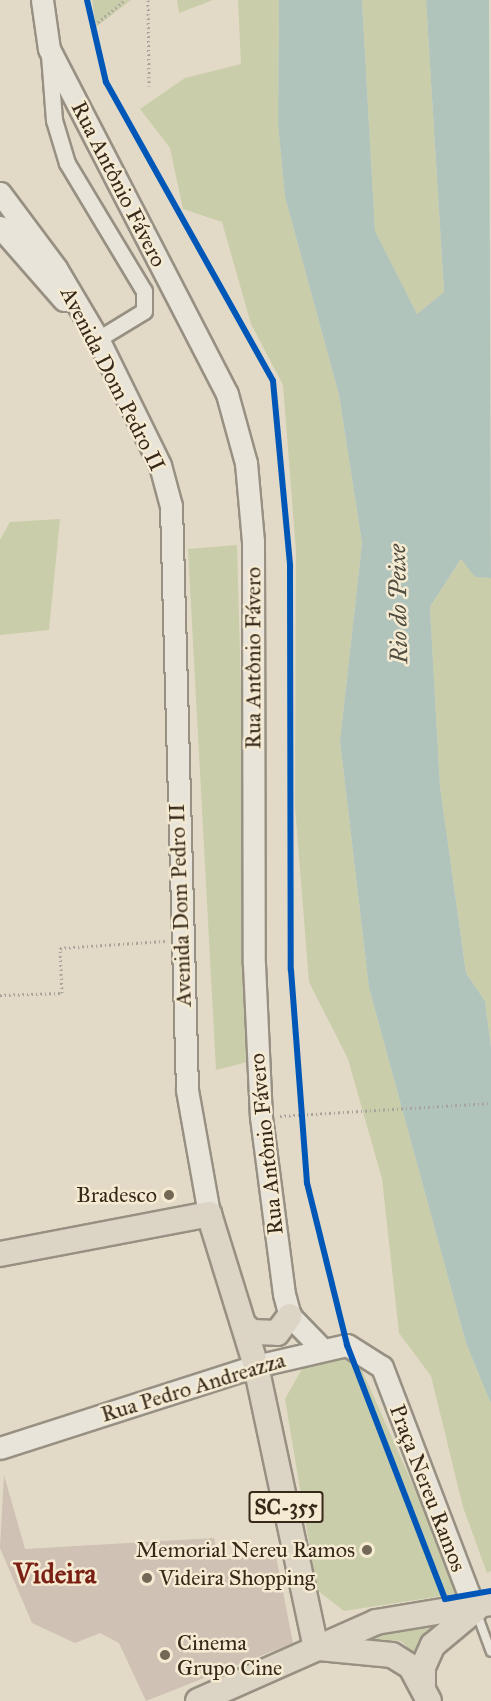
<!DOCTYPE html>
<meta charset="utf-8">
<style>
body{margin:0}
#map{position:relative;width:491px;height:1701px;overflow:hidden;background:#e2dac6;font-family:"IM FELL Great Primer",serif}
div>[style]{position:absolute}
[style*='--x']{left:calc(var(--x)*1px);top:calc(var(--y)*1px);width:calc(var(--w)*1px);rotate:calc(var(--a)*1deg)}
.green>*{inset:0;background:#cacda9}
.water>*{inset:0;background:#b1c4bc}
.building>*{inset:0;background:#cfc1b4}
.path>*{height:3px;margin-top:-1.5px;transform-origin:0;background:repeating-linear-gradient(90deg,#a8a49b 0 1.5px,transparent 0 4.5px)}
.roads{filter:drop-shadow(2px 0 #979083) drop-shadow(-2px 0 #979083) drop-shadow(0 2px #979083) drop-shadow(0 -2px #979083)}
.service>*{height:8px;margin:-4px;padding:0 4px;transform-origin:4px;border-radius:4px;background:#e9e4da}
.minor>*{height:15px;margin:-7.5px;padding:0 7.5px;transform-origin:7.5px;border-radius:7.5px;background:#e9e4da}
.secondary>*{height:21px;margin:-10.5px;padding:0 10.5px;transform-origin:10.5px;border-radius:10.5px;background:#e9e4da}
.primary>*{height:24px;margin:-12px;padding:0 12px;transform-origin:12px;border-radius:12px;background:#dcd4c5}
.cycleway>*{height:6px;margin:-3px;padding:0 3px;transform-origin:3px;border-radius:3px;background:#0057b8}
.dots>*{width:16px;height:16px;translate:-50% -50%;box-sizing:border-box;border:3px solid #f5ead2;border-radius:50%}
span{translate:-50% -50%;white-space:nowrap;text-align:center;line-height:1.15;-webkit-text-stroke:5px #f5ead2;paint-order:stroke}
.shield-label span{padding:2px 4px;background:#f5ead2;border:2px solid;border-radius:4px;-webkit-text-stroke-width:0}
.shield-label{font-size:21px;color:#372919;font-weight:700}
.street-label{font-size:22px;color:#372919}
.poi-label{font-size:22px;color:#372919}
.right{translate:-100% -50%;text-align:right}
.left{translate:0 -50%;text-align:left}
.water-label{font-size:24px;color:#504e40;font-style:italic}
.district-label{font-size:28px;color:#7a1f14;font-weight:700}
</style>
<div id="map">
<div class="green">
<div style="clip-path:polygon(92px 0,131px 0,96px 27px)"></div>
<div style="clip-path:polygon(177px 0,213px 0,179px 13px)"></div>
<div style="clip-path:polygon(238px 0,279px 0,278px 123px,285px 197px,339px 395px,362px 543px,340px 741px,369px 988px,466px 1343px,491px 1404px,491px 1571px,487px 1573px,463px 1507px,431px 1376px,399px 1333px,382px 1179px,348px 1059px,309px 982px,295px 807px,296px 551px,283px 385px,251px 324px,222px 222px,183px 209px,170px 148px,140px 109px,185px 78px,241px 64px)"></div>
<div style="clip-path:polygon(362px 0,426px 0,444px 292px,417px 314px,375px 232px)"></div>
<div style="clip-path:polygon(60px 519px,49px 630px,0 635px,0 540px,10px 522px)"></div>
<div style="clip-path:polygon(237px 545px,251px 1061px,216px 1070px,188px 549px)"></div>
<div style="clip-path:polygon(462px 558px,475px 577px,491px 578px,491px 1047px,485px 1001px,466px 973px,440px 786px,430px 607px)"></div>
<div style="clip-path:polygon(345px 1354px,361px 1368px,461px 1593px,344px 1611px,317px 1590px,285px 1399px,303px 1367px)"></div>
<div style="clip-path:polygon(439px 1620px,419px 1658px,401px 1641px,357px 1638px)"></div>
</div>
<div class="water">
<div style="clip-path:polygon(279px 0,362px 0,375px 231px,417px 314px,444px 292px,426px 0,489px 0,491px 578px,475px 577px,461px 559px,430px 607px,440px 786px,466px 973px,485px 1001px,491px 1047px,491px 1404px,466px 1343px,369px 988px,340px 741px,362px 543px,339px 395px,285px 197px,278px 124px)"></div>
</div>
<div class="building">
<div style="clip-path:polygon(4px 1475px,25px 1549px,214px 1538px,219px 1560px,275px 1551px,293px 1643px,146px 1701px,119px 1643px,100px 1633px,75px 1643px,32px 1623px,0 1548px)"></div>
</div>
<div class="path">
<div style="--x:148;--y:0;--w:86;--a:89.3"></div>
<div style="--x:91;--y:28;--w:44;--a:-39.5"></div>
<div style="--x:0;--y:995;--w:62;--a:-1.8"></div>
<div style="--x:62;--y:993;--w:45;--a:-92.5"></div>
<div style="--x:60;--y:948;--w:105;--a:-3.8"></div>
<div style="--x:280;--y:1116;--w:211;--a:-3.5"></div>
</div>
<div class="roads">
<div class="service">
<div style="--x:477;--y:1614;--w:40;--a:69.8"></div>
</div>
<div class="minor">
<div style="--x:49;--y:55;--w:65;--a:85.6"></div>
<div style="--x:54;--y:120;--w:45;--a:73.2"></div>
<div style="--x:67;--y:163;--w:149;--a:59"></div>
<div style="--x:144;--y:291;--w:20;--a:90"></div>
<div style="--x:144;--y:311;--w:54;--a:148.7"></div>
</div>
<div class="secondary">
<div style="--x:42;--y:0;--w:49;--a:81.9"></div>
<div style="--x:49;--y:49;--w:388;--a:62.7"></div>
<div style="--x:227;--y:394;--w:72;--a:74.6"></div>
<div style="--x:246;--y:463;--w:78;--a:84.9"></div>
<div style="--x:253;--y:541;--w:423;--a:89.9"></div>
<div style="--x:254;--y:964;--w:153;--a:87.4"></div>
<div style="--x:261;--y:1117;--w:178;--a:82.6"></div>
<div style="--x:284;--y:1294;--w:23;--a:75"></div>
<div style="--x:290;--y:1316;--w:45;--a:45.9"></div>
<div style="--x:0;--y:193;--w:94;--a:53.3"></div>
<div style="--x:56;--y:268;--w:82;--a:59.4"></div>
<div style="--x:98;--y:339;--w:140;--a:63.8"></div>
<div style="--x:160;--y:465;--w:42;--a:75"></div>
<div style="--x:171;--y:506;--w:584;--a:88.43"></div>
<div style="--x:187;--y:1090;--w:126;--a:79.9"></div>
<div style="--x:0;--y:227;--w:97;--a:48.8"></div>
<div style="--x:0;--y:1448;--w:269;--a:-17.8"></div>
<div style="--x:256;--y:1366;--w:93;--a:-13"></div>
<div style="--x:347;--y:1345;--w:41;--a:32.2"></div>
<div style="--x:382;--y:1367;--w:260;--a:69.1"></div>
</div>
<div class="primary">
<div style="--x:0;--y:1254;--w:213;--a:-10.8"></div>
<div style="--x:209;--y:1214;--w:159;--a:72.8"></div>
<div style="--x:256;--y:1366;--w:288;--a:78"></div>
<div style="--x:245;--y:1326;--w:9;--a:41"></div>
<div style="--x:252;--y:1332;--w:25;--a:2"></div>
<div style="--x:277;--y:1333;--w:21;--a:-53"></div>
<div style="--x:319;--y:1648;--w:73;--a:5.5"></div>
<div style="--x:392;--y:1655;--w:22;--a:32"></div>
<div style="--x:411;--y:1667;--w:38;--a:62"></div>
<div style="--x:423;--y:1686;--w:19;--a:-90"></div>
<div style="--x:423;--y:1667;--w:24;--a:-66"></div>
<div style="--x:433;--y:1645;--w:55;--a:-39.8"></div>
<div style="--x:198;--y:1701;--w:195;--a:-23.9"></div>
<div style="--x:376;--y:1622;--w:117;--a:-9.4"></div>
</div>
</div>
<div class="cycleway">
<div style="--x:87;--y:0;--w:84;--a:77"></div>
<div style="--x:106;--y:82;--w:342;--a:60.8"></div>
<div style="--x:273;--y:381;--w:186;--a:84.7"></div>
<div style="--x:290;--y:566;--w:404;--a:89.9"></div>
<div style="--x:291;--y:970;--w:214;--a:85.7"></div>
<div style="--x:307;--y:1183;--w:167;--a:76.1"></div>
<div style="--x:347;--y:1345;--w:272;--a:68.9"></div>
<div style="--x:445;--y:1599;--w:47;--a:-9.9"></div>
</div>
<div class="dots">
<div style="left:169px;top:1195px;background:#736756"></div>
<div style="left:367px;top:1550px;background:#736756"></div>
<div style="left:147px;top:1578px;background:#736756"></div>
<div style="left:165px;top:1655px;background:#736756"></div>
</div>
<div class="shield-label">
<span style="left:286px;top:1507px">SC-355</span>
</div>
<div class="street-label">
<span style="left:119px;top:184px;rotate:63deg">Rua Antônio Fávero</span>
<span style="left:113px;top:379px;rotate:63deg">Avenida Dom Pedro II</span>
<span style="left:253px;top:658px;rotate:-90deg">Rua Antônio Fávero</span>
<span style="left:180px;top:905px;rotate:-92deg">Avenida Dom Pedro II</span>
<span style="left:266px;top:1144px;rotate:-96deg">Rua Antônio Fávero</span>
<span style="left:193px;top:1387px;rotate:-17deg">Rua Pedro Andreazza</span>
<span style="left:428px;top:1488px;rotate:69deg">Praça Nereu Ramos</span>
</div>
<div class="poi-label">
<span class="right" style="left:157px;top:1195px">Bradesco</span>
<span class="right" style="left:355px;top:1550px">Memorial Nereu Ramos</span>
<span class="left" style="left:159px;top:1578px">Videira Shopping</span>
<span class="left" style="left:177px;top:1655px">Cinema<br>Grupo Cine</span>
</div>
<div class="water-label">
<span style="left:399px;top:604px;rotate:-91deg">Rio do Peixe</span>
</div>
<div class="district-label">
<span style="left:55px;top:1574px">Videira</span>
</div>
</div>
